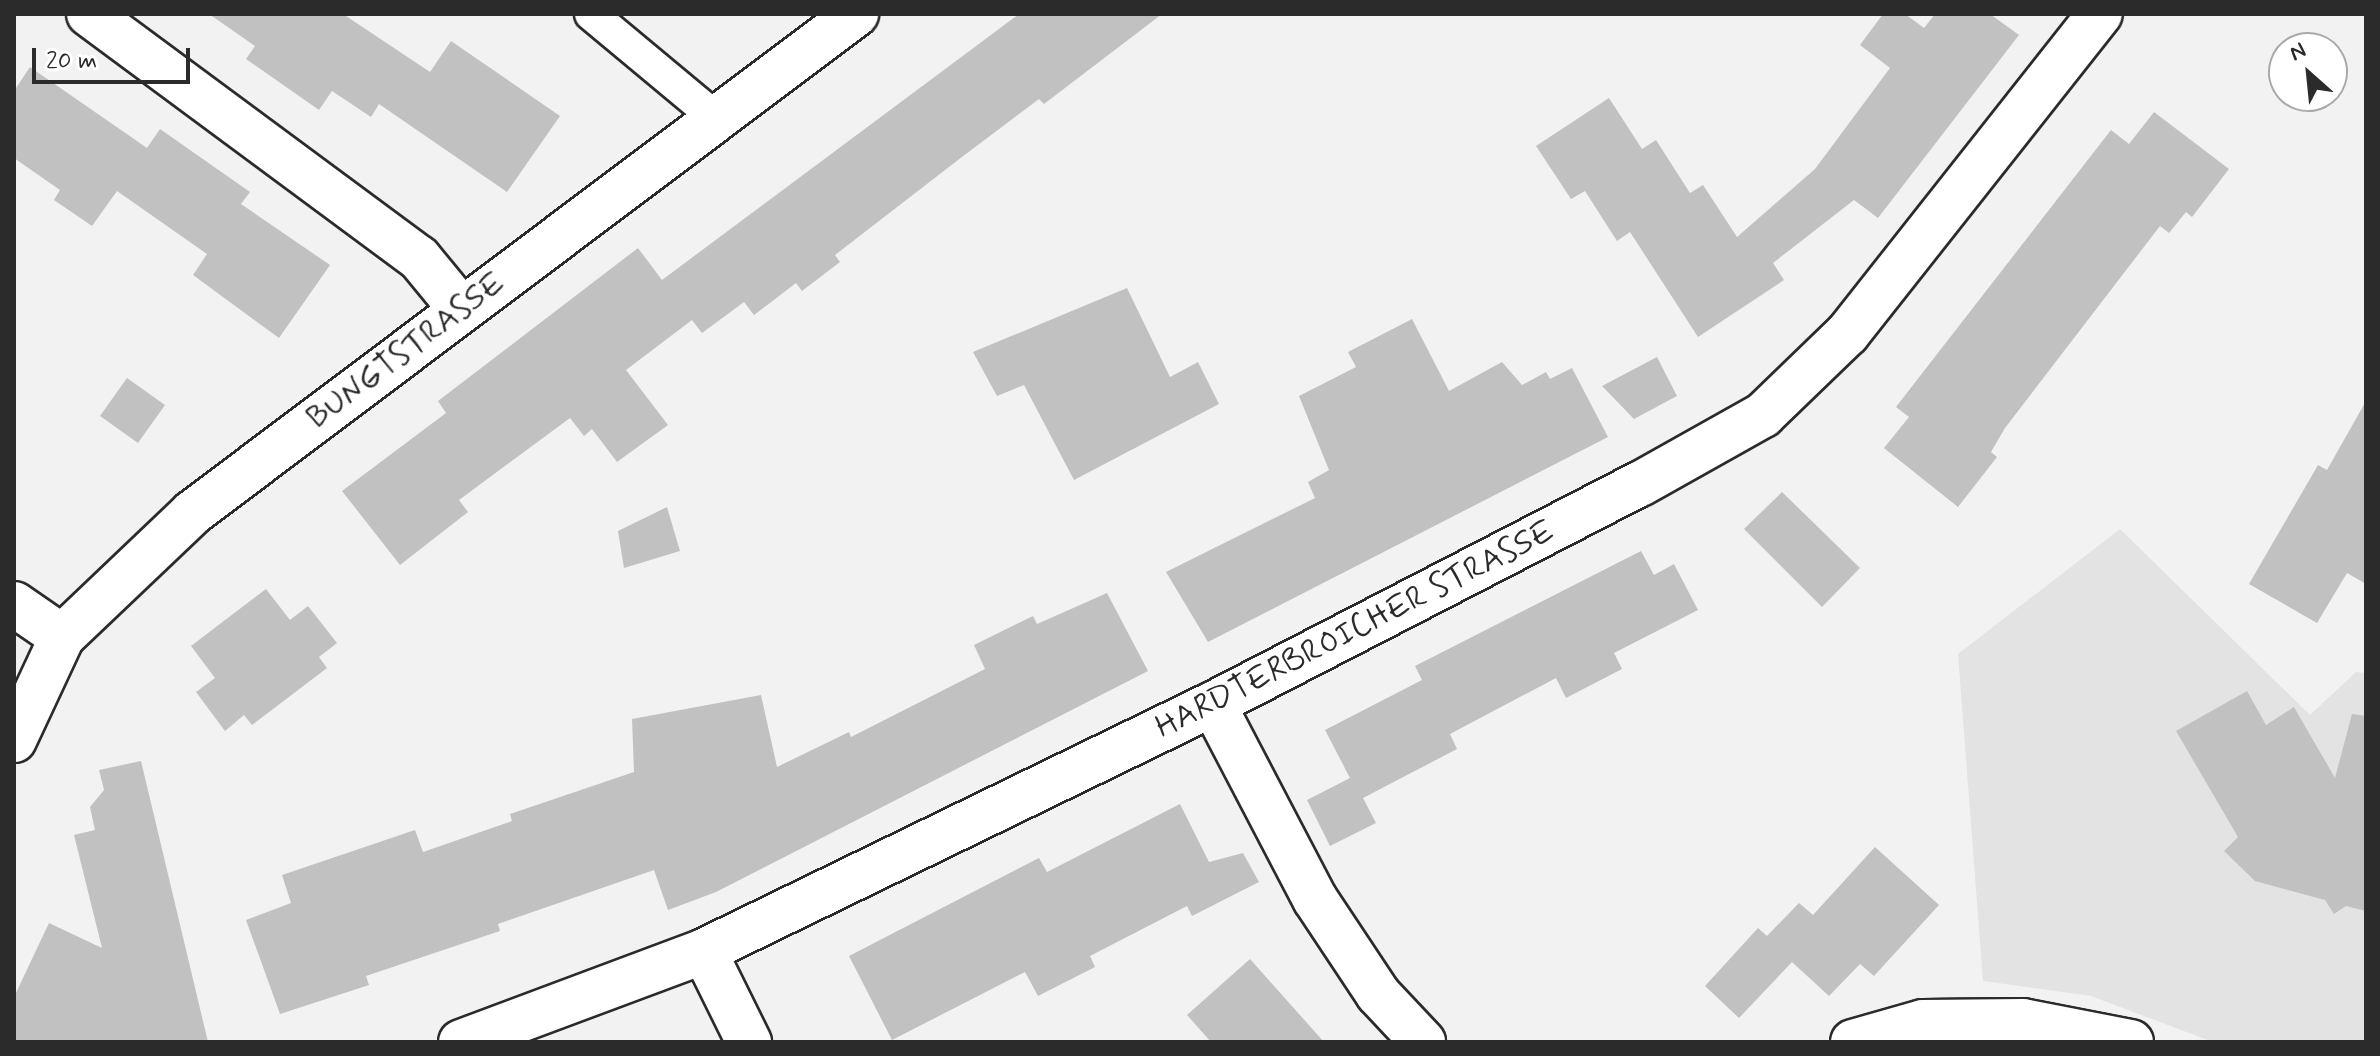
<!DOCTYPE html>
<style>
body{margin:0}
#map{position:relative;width:2380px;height:1056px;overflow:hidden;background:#f2f2f2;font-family:Mynerve,sans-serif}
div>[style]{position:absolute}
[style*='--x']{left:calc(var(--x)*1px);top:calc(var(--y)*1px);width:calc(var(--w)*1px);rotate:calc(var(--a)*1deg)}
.built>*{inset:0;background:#e3e3e3}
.building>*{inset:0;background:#c1c1c1}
.roads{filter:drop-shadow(2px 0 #2b2b2b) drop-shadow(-2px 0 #2b2b2b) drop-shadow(0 2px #2b2b2b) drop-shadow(0 -2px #2b2b2b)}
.service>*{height:32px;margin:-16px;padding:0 16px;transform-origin:16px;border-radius:16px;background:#fff}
.minor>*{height:44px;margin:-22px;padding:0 22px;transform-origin:22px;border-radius:22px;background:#fff}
.tertiary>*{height:44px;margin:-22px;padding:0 22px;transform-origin:22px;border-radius:22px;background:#fff}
span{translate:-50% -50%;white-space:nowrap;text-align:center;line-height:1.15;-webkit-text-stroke:6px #fff;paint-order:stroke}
.street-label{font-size:32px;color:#2b2b2b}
.frame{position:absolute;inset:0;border:16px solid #2b2b2b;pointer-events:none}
.north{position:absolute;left:2268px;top:32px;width:80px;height:80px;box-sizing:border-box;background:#fff;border:2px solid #aaa;border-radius:50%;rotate:333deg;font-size:22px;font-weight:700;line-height:32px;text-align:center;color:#2b2b2b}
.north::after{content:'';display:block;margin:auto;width:28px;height:36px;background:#2b2b2b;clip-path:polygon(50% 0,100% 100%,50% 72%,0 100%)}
.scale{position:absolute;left:32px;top:48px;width:158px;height:36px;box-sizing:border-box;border:4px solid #2b2b2b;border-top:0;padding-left:10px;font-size:24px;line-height:28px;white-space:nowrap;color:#2b2b2b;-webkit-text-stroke:6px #fff;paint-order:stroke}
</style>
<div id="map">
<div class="built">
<div style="clip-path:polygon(2120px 529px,2310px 715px,2356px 672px,2366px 673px,2366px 1042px,2213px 1042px,2091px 996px,1983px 981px,1958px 654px)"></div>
</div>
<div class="building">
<div style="clip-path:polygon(209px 14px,343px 14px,430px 72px,451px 41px,560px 116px,507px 192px,379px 104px,371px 117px,332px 91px,319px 110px,246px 59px,255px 46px)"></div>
<div style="clip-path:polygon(1019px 14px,1162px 14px,1044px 104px,1039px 99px,958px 160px,835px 255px,840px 262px,802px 291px,796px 283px,754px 315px,744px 302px,702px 333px,692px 320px,626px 370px,668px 425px,617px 462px,592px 429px,584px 436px,570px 418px,459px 500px,468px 512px,400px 565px,342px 491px,446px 413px,438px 401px,638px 248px,662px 280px)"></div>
<div style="clip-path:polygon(1883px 14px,1905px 14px,1924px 28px,1935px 14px,1990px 14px,2019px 35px,1878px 218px,1854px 200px,1773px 263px,1784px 280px,1698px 337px,1630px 232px,1617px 241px,1585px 191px,1571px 199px,1536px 146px,1609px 98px,1642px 149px,1656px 140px,1690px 193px,1703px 185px,1737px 237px,1815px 169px,1890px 68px,1860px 45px)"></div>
<div style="clip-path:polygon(30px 67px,147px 148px,160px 129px,250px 192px,241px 204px,330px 265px,279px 338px,193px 275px,207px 254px,117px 191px,92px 226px,54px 200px,60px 190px,14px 158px,14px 91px)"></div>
<div style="clip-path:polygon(2154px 112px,2229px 169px,2192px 217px,2186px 212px,2169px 233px,2160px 226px,2005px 428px,1991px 452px,1997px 457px,1958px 507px,1884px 448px,1909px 417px,1896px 407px,2111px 130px,2129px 144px)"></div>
<div style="clip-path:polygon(1127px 288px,1170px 377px,1198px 362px,1219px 404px,1074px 480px,1024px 385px,997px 396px,973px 352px)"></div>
<div style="clip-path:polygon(1412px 319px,1449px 391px,1502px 362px,1522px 385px,1546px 372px,1550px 379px,1572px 368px,1608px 437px,1208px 642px,1166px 572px,1315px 498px,1308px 482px,1329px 470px,1299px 396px,1356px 367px,1348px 352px)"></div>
<div style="clip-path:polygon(1657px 357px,1677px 396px,1634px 419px,1602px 386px)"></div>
<div style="clip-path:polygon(127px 378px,165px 405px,138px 443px,100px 416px)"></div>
<div style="clip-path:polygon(2366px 401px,2366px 584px,2347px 573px,2317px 623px,2249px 584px,2318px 465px,2327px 470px)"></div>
<div style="clip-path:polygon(1782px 492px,1860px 568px,1822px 607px,1744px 529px)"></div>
<div style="clip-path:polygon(667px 507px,680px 551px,624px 568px,618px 531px)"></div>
<div style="clip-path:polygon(1641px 551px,1654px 575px,1674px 564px,1698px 610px,1614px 653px,1622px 669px,1566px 698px,1556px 678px,1450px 734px,1457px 749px,1363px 798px,1376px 823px,1330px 846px,1307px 800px,1350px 778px,1325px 730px,1422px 680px,1415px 666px)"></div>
<div style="clip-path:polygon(266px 589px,290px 620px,308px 606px,337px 643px,319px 657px,327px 668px,252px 725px,244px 715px,225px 731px,196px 692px,215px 678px,191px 646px)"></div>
<div style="clip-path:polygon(1107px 593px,1148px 671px,716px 892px,668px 910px,654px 870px,498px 924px,500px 931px,366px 976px,369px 985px,280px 1014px,246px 920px,291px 903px,282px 875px,415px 830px,423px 852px,512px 821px,510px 814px,634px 772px,632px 719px,761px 695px,777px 767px,849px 732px,851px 737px,985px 669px,974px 645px,1033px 616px,1037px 624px)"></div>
<div style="clip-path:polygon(2247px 691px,2266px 725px,2294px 707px,2335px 778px,2352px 714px,2366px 716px,2366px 911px,2346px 906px,2334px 914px,2325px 900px,2255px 881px,2224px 851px,2238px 837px,2176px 731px)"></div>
<div style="clip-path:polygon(141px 761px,208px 1042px,14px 1042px,14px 997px,49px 923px,102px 948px,74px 835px,95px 830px,90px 807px,104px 790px,99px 770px)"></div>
<div style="clip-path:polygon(1180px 804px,1209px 862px,1243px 853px,1259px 882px,1192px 916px,1187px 906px,1090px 956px,1095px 967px,1038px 996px,1025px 972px,892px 1040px,849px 956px,1039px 858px,1047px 872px)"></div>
<div style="clip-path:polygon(1875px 847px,1939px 905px,1874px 976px,1860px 964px,1829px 996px,1792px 962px,1739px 1018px,1705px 986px,1758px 928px,1767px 936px,1799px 903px,1813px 915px)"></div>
<div style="clip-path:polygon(1250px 959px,1324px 1042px,1211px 1042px,1187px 1015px)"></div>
</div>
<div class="roads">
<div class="service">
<div style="--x:591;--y:14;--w:163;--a:39.8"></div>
</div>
<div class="minor">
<div style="--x:89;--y:14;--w:410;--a:36.5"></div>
<div style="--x:419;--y:258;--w:66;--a:50.5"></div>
<div style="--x:14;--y:604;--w:58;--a:34.5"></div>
<div style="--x:1213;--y:704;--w:220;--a:62.4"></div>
<div style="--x:1315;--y:899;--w:114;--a:56.4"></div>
<div style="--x:1378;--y:994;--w:66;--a:46.8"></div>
<div style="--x:14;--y:740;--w:114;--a:-65"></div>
<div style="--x:62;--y:637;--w:180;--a:-43.6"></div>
<div style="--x:192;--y:513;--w:831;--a:-36.93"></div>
<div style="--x:704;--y:951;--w:102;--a:63.7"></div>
<div style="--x:1853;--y:1042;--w:73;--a:-15.9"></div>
<div style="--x:1923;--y:1022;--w:100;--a:-0.6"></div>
<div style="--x:2023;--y:1021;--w:110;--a:11"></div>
</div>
<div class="tertiary">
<div style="--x:461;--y:1042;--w:259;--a:-20.5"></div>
<div style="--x:704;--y:951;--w:566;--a:-25.89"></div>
<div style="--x:1213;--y:704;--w:480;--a:-27.3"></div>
<div style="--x:1640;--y:484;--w:141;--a:-29.3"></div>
<div style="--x:1763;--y:415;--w:117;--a:-44"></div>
<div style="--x:1847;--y:334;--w:408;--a:-51.7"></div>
</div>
</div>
<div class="street-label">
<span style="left:406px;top:351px;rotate:-37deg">BUNGTSTRASSE</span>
<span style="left:1355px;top:630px;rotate:-27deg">HARDTERBROICHER STRASSE</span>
</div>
<div class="frame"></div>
<div class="north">N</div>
<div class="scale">20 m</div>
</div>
